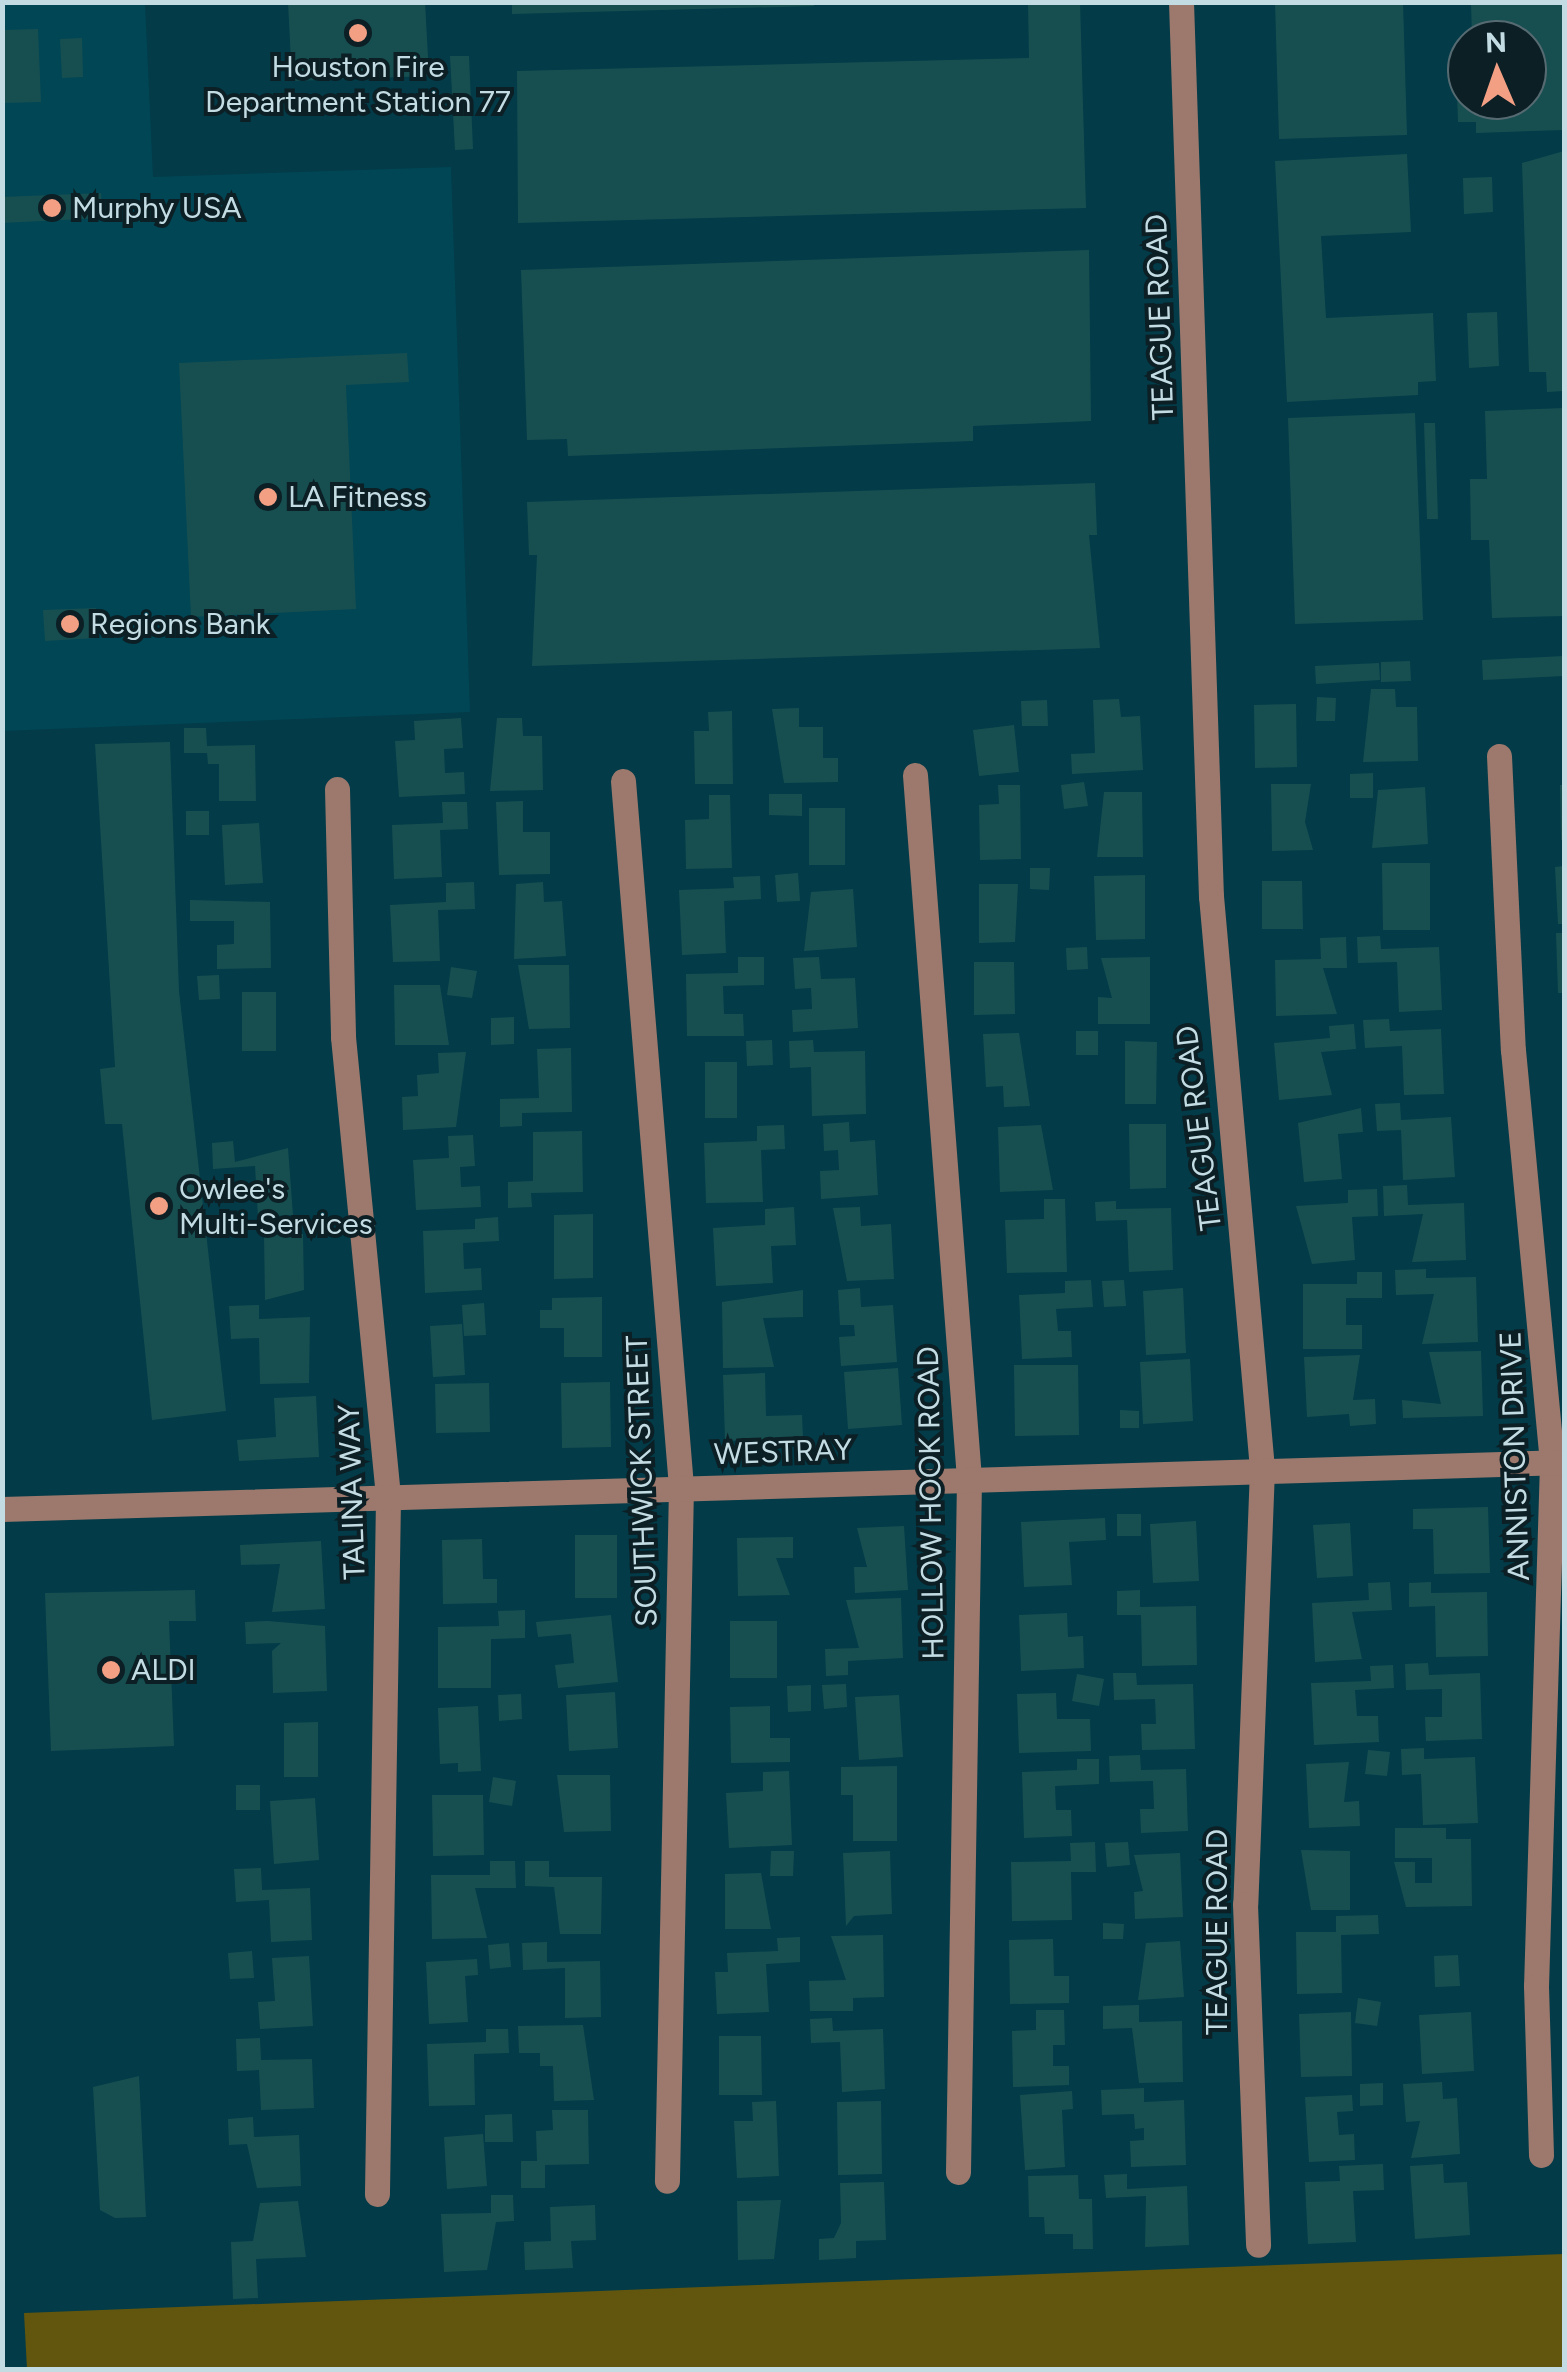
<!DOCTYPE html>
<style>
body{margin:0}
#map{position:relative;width:1567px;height:2372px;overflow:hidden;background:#033b48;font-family:Figtree,sans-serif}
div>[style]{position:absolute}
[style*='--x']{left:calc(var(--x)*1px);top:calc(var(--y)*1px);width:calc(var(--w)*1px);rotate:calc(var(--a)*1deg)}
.built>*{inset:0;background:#004655}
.green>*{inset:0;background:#62560e}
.building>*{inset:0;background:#174f51}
.minor>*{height:25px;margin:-12.5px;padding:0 12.5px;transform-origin:12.5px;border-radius:12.5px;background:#9d786c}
.dots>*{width:28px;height:28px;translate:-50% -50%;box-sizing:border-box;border:5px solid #0b1f25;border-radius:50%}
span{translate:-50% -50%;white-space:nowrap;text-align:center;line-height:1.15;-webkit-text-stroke:8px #0b1f25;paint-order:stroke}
.poi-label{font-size:30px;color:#c3dbe3}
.left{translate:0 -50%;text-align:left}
.street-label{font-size:30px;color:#c3dbe3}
.frame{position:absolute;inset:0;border:5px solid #c3dbe3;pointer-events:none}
.north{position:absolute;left:1447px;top:20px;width:100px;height:100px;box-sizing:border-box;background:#0b1f25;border:2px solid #556a71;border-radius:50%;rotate:358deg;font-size:28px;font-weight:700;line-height:40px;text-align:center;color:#c3dbe3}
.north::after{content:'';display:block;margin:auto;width:35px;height:45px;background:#f39f84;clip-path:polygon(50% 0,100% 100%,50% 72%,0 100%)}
</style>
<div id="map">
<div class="built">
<div style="clip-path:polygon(2px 3px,145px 3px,153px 177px,451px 167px,470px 712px,3px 731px)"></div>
</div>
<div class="green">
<div style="clip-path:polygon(1564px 2254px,1564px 2369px,27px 2369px,24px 2313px)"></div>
</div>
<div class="building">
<div style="clip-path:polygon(288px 2px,425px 2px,429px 76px,292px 81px)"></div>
<div style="clip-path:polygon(512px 2px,814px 2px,814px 6px,512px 14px)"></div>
<div style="clip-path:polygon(1028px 2px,1080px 2px,1086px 208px,518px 223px,517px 71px,1029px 58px)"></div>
<div style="clip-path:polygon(1275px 2px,1403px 2px,1407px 135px,1279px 139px)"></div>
<div style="clip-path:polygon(1471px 2px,1564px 2px,1564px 130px,1476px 133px,1476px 122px,1458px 122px,1456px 65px,1467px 64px,1467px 100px,1527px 100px,1527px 40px,1472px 40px)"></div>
<div style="clip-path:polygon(38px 29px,41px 102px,3px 103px,2px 30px)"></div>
<div style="clip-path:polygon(82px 38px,83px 77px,62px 78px,60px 39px)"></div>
<div style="clip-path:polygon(450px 56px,469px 56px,473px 149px,455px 150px)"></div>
<div style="clip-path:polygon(1564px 151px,1564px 391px,1547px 392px,1546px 372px,1529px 372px,1522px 163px)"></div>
<div style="clip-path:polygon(1407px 154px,1411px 232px,1321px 236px,1326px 318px,1433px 313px,1436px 381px,1418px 382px,1418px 395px,1287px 402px,1275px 161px)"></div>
<div style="clip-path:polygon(1492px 177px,1493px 212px,1464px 214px,1463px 178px)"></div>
<div style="clip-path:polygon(101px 193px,103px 218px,2px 223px,2px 197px)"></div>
<div style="clip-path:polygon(1089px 250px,1091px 421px,973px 426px,973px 441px,568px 456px,567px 439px,527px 440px,521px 270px)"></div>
<div style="clip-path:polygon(1497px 312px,1499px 366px,1469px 368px,1467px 313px)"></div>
<div style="clip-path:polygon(407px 353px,409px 382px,346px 385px,356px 609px,191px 617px,179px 363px)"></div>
<div style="clip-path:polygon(1564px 408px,1564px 616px,1492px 618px,1489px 540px,1471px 540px,1470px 479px,1487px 479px,1485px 411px)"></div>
<div style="clip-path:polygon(1415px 413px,1423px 620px,1295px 624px,1288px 418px)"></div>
<div style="clip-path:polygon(1424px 423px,1435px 423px,1438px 519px,1427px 519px)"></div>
<div style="clip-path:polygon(1095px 483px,1097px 535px,1089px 535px,1100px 648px,532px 666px,537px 555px,529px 555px,527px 502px)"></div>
<div style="clip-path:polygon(96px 608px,97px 638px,45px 641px,43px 610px)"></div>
<div style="clip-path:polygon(1564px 656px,1564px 676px,1483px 680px,1482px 660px)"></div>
<div style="clip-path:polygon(1410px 661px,1411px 681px,1381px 682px,1381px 662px)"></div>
<div style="clip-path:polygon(1379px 663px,1380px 680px,1316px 684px,1315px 666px)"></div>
<div style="clip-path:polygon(1371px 689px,1395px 689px,1396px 707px,1417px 707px,1418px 761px,1363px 762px)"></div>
<div style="clip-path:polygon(1317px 697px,1336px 698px,1335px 721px,1316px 721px)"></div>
<div style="clip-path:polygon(1119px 699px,1121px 717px,1140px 716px,1143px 770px,1072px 774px,1071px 754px,1095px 753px,1093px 700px)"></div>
<div style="clip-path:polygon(1047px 700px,1048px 726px,1022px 726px,1021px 701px)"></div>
<div style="clip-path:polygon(1296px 704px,1297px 767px,1255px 768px,1254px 705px)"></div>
<div style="clip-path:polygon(799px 708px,799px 727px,823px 727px,823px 758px,838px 758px,838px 782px,784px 783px,772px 709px)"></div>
<div style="clip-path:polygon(732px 711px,733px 784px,695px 784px,694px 731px,709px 731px,708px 712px)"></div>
<div style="clip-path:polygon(461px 718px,463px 748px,444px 749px,445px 773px,464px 772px,465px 794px,399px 797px,395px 741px,415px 740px,414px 721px)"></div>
<div style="clip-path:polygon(497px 718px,522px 718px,523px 736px,542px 736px,543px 790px,490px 791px)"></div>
<div style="clip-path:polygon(1014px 725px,1019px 772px,979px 776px,973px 730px)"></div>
<div style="clip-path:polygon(184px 728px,206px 728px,207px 746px,255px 745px,256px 801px,219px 801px,219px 764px,208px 764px,207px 753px,184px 753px)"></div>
<div style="clip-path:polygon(170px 742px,179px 991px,226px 1411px,152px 1420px,122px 1124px,105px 1124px,100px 1069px,115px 1067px,95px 744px)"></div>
<div style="clip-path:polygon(1373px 773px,1373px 798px,1350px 798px,1350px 774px)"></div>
<div style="clip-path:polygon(1084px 782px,1088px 806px,1064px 809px,1061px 785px)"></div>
<div style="clip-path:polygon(1271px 784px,1311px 784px,1305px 822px,1313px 850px,1272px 851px)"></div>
<div style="clip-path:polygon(998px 785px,1020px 785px,1021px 859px,980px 860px,979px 805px,999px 804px)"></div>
<div style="clip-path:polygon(1560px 785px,1564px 785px,1564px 840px,1561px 840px)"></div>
<div style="clip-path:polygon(1425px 787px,1428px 844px,1372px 848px,1378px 790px)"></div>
<div style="clip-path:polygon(1104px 792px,1142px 792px,1143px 857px,1097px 857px)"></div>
<div style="clip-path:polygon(769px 794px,802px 794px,802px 816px,769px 815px)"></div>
<div style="clip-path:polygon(709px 795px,730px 795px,732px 868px,686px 869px,685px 820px,709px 819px)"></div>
<div style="clip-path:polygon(523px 801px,523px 832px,550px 832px,550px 874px,499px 875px,496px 802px)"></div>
<div style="clip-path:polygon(442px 802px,467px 802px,468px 829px,440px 830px,442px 877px,394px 879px,392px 825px,443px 823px)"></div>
<div style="clip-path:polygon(809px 808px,845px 808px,845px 865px,809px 865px)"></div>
<div style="clip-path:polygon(186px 811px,209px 811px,209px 835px,186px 835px)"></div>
<div style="clip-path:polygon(259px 823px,263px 883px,225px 885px,222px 825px)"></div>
<div style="clip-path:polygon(1382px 863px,1430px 863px,1430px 930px,1383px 930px)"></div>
<div style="clip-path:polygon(1564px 866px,1564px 924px,1558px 924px,1555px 867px)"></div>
<div style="clip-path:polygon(1030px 868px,1050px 868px,1049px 890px,1030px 889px)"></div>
<div style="clip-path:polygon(798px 873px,800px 901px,777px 902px,775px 875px)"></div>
<div style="clip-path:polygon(1145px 875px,1145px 939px,1096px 940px,1094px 876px)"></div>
<div style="clip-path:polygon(760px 876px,761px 899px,724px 901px,726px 953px,682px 955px,679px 890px,734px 888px,733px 877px)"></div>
<div style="clip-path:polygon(1262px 881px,1302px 881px,1303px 929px,1262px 929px)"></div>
<div style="clip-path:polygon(474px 882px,475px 909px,438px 910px,440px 961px,393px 962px,390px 905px,446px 902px,446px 883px)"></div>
<div style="clip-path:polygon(543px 882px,544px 902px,562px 901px,566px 956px,514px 959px,516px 884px)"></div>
<div style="clip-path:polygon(979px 884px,1018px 884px,1015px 942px,979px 943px)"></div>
<div style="clip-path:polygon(853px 889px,857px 947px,804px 951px,811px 892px)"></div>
<div style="clip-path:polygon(190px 900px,270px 902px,271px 968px,217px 969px,217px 945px,234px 944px,234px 921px,190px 921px)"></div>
<div style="clip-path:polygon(1556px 933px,1564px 933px,1564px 993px,1558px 993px)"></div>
<div style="clip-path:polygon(1380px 936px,1381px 949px,1439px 947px,1442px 1010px,1399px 1012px,1397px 962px,1358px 963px,1357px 937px)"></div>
<div style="clip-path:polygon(1346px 937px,1347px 968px,1323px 968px,1337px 1014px,1276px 1016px,1275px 960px,1321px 959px,1320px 938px)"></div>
<div style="clip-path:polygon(1087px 947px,1088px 969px,1067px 970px,1066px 948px)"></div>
<div style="clip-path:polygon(738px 957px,764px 957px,764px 985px,723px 986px,724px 1014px,743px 1014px,744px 1036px,687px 1036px,686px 974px,738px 973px)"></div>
<div style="clip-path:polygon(819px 957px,821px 979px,855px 978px,858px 1028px,793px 1032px,792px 1010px,812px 1009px,811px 988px,795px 989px,793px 958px)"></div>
<div style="clip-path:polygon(1150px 957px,1150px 1024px,1098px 1024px,1098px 997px,1112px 998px,1101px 958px)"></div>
<div style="clip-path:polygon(974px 962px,1014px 962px,1015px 1014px,974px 1015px)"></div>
<div style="clip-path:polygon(518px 965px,569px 965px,570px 1028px,529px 1029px)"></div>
<div style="clip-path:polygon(451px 967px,477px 971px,472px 998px,447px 995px)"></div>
<div style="clip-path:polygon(219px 975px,220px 999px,199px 1000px,197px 976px)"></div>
<div style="clip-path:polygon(394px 985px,440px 985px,449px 1045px,395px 1045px)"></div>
<div style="clip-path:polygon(242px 992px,276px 992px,276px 1051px,242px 1051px)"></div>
<div style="clip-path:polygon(514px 1017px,514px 1044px,491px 1045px,491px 1018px)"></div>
<div style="clip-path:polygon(1389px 1019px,1390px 1031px,1441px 1029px,1444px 1094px,1404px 1095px,1402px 1046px,1365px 1048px,1363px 1020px)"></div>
<div style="clip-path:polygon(1354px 1024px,1356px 1049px,1321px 1052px,1332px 1095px,1279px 1100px,1274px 1043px,1330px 1038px,1329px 1026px)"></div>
<div style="clip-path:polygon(1076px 1031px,1098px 1031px,1098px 1055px,1076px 1055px)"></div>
<div style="clip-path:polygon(1019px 1033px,1030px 1106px,1004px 1107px,1003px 1086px,986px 1087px,983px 1034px)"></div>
<div style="clip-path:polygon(772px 1040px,773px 1065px,747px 1066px,746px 1041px)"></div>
<div style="clip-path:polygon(813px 1040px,814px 1052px,865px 1051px,866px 1114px,812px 1116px,811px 1067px,790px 1068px,789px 1041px)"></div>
<div style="clip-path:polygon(1125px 1041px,1157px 1042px,1156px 1104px,1125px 1104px)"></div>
<div style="clip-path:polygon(571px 1048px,572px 1112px,522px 1113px,522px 1126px,500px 1127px,500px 1099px,539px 1098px,537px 1049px)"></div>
<div style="clip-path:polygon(466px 1052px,456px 1127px,403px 1130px,402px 1097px,418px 1096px,417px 1075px,439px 1073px,438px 1053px)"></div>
<div style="clip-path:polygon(705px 1062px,737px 1062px,737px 1118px,705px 1118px)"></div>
<div style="clip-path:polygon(1400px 1103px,1401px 1120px,1451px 1117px,1455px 1177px,1403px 1180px,1401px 1130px,1377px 1131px,1375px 1104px)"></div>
<div style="clip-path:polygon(1361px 1108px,1363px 1132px,1338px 1134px,1342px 1179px,1304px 1182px,1298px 1123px)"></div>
<div style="clip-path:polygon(849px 1122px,850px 1142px,875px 1140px,878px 1195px,821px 1199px,820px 1171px,839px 1170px,838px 1150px,824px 1151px,823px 1124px)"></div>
<div style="clip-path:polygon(1129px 1124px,1166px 1124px,1166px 1188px,1130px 1189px)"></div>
<div style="clip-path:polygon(784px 1125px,785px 1149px,761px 1150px,763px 1202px,706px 1203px,704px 1143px,757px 1141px,757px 1126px)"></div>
<div style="clip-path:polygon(1041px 1125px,1053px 1190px,1000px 1192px,998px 1127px)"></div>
<div style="clip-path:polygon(582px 1131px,583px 1192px,531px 1193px,532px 1207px,508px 1208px,508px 1182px,533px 1181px,533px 1132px)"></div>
<div style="clip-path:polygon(473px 1135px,475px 1166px,460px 1167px,461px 1187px,480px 1186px,481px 1207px,416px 1210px,413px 1160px,449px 1158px,448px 1136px)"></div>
<div style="clip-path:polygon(233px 1141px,235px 1162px,288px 1148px,293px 1215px,258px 1217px,255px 1166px,213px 1169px,212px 1143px)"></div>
<div style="clip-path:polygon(1407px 1185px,1408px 1205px,1464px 1203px,1466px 1260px,1412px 1262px,1423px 1214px,1384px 1216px,1383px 1186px)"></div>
<div style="clip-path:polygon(1377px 1189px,1378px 1216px,1352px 1217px,1355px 1260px,1312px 1264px,1296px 1206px,1348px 1203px,1348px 1190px)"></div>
<div style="clip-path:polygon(1044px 1199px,1065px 1199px,1067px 1272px,1007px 1273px,1005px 1220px,1044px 1219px)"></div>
<div style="clip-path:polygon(1116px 1201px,1116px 1209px,1171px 1208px,1173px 1270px,1129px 1272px,1127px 1220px,1096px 1221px,1095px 1202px)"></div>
<div style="clip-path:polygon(794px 1207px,796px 1245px,771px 1246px,773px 1283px,716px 1286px,713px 1228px,765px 1225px,765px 1209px)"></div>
<div style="clip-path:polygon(860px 1207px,861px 1226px,891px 1224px,894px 1279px,847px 1281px,833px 1208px)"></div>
<div style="clip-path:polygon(593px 1214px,593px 1278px,554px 1279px,554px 1215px)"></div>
<div style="clip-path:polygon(498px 1217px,499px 1241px,463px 1243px,464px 1269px,481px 1268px,482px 1290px,425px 1293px,423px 1231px,475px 1229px,475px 1219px)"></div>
<div style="clip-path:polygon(264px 1234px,303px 1234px,304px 1290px,265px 1300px)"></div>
<div style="clip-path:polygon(1426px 1269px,1426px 1278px,1476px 1277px,1478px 1342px,1422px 1344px,1434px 1294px,1396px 1295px,1395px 1270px)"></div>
<div style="clip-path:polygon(1357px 1272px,1382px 1272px,1382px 1298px,1346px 1298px,1346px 1325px,1362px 1325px,1362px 1349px,1303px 1349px,1303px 1284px,1357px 1284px)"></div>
<div style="clip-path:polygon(1091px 1280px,1093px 1307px,1056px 1309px,1058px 1331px,1071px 1331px,1072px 1357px,1022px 1359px,1019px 1295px,1065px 1293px,1065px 1281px)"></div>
<div style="clip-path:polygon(1124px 1280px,1126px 1306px,1104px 1307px,1102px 1281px)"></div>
<div style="clip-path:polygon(860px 1288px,861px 1307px,893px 1305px,897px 1362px,841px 1366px,839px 1337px,855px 1336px,854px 1325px,840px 1325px,838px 1290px)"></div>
<div style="clip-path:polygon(1183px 1288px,1186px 1353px,1146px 1355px,1143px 1291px)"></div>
<div style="clip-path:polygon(803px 1290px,803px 1317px,763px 1318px,774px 1367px,723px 1368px,722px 1302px)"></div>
<div style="clip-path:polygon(602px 1297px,602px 1357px,564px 1357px,564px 1328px,540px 1328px,540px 1310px,552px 1310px,552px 1298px)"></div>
<div style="clip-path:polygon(484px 1303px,486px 1335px,464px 1336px,462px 1305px)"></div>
<div style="clip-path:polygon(259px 1305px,259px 1319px,310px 1317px,309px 1383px,260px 1384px,259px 1338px,231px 1339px,229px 1306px)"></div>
<div style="clip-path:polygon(462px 1324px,465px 1375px,433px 1377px,430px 1326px)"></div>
<div style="clip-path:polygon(1481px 1351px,1483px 1416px,1403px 1418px,1402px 1400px,1441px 1404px,1429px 1352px)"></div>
<div style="clip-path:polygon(1360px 1355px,1353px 1400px,1375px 1399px,1376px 1424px,1350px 1426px,1349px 1414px,1307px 1417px,1304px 1357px)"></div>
<div style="clip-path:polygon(1190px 1359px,1193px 1421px,1143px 1424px,1140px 1362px)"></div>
<div style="clip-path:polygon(1014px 1365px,1078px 1365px,1079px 1435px,1015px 1436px)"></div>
<div style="clip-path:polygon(898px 1368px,902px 1425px,848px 1429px,844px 1372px)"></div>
<div style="clip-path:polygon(765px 1373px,766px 1416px,802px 1415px,803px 1438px,725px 1441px,723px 1375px)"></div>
<div style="clip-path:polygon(610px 1382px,611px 1447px,562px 1448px,561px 1383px)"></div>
<div style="clip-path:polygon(489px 1383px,490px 1432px,436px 1433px,435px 1384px)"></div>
<div style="clip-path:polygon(316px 1396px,319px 1457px,239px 1461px,237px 1440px,276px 1437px,274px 1398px)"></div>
<div style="clip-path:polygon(1120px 1410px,1139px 1411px,1139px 1428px,1120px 1428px)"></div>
<div style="clip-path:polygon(1488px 1507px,1490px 1573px,1434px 1574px,1433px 1529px,1413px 1529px,1413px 1509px)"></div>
<div style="clip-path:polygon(1117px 1514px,1141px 1514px,1141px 1536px,1117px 1536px)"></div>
<div style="clip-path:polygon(1105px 1518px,1106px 1540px,1069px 1542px,1072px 1585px,1024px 1587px,1021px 1522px)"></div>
<div style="clip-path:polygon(1196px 1521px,1199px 1581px,1153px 1583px,1150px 1524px)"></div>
<div style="clip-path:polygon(1350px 1523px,1353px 1576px,1317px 1578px,1313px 1525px)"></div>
<div style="clip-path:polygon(904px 1526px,908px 1590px,855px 1593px,854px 1567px,867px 1567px,857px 1528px)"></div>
<div style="clip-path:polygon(575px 1535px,617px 1535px,617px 1598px,575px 1598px)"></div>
<div style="clip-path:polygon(793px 1537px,793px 1558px,776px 1558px,790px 1595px,738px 1596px,737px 1538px)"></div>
<div style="clip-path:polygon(482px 1539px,483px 1579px,497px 1579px,497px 1603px,443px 1604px,442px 1540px)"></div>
<div style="clip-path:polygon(321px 1541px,325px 1609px,272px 1612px,280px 1564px,241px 1565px,240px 1545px)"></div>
<div style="clip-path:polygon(1390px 1582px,1392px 1610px,1352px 1612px,1362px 1659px,1315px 1662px,1312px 1603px,1369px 1600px,1368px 1583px)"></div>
<div style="clip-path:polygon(1431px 1582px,1431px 1593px,1487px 1592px,1488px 1656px,1436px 1657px,1435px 1606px,1409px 1607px,1409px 1583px)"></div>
<div style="clip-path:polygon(195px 1590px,196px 1621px,169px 1621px,174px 1746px,51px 1751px,45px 1593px)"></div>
<div style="clip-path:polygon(1140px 1590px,1140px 1607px,1196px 1606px,1197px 1665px,1142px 1666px,1141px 1615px,1117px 1615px,1117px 1591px)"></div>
<div style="clip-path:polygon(901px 1598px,903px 1658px,848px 1661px,848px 1675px,826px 1676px,825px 1649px,859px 1648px,846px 1600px)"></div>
<div style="clip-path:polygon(525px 1610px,525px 1638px,491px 1639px,491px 1688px,438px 1688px,438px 1627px,499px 1626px,498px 1611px)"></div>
<div style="clip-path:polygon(1067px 1613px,1068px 1637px,1083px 1636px,1084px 1668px,1021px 1671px,1019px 1615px)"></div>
<div style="clip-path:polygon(611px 1615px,618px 1682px,558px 1688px,555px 1665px,574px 1663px,571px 1634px,538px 1637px,536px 1622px)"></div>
<div style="clip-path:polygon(268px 1621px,325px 1626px,327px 1691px,273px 1693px,272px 1651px,281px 1643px,246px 1644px,245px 1622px)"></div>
<div style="clip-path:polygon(730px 1621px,777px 1621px,777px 1678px,730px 1678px)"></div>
<div style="clip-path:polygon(1428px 1663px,1429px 1675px,1480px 1673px,1482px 1739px,1426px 1741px,1425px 1717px,1442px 1717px,1442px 1689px,1406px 1690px,1405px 1664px)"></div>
<div style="clip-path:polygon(1393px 1665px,1394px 1688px,1355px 1690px,1357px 1716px,1378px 1716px,1379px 1742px,1314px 1745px,1311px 1683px,1371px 1681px,1370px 1666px)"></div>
<div style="clip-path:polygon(1113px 1673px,1136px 1673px,1137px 1685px,1193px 1684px,1195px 1749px,1142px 1750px,1141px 1724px,1156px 1724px,1155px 1699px,1114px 1700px)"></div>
<div style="clip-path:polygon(1077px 1674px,1104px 1679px,1099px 1706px,1072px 1701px)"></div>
<div style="clip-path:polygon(846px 1684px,847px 1707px,824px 1709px,822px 1685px)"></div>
<div style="clip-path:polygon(811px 1685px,811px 1711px,788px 1712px,787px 1686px)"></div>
<div style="clip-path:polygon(615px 1692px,618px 1748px,569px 1751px,566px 1695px)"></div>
<div style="clip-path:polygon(1056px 1693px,1057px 1719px,1090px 1719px,1091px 1751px,1019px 1753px,1017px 1694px)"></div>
<div style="clip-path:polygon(521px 1694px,522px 1719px,499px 1721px,498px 1695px)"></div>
<div style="clip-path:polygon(899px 1695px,903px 1757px,859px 1760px,855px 1697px)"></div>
<div style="clip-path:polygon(478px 1706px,481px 1771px,458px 1772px,458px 1763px,440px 1764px,438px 1708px)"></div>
<div style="clip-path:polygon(770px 1706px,770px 1738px,790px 1738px,790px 1762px,731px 1763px,730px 1707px)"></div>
<div style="clip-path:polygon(318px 1722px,318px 1777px,284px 1777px,284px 1723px)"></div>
<div style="clip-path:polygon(1424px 1748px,1424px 1759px,1475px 1757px,1478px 1823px,1423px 1825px,1421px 1774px,1402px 1775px,1401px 1749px)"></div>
<div style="clip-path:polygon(1368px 1750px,1390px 1752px,1387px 1776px,1365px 1774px)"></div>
<div style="clip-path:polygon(1140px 1755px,1141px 1770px,1186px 1769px,1188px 1831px,1141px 1833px,1140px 1809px,1154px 1809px,1153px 1781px,1110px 1782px,1109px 1756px)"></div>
<div style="clip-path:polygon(1077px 1759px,1099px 1759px,1099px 1784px,1055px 1786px,1056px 1810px,1071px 1810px,1072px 1836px,1024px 1838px,1022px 1772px,1077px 1770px)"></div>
<div style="clip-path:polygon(1349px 1762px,1344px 1802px,1359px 1801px,1360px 1826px,1309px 1828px,1306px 1764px)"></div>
<div style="clip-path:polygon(897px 1766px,897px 1841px,853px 1841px,853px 1795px,841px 1795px,841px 1767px)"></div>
<div style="clip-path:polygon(789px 1771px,792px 1845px,729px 1848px,726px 1793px,763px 1791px,763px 1772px)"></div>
<div style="clip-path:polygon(557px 1775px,610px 1775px,611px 1831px,564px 1832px)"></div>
<div style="clip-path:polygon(493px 1777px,516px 1781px,512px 1806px,489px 1802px)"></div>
<div style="clip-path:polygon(236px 1785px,260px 1785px,260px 1810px,236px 1810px)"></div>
<div style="clip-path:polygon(432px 1795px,483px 1795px,484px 1855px,433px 1856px)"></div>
<div style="clip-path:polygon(315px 1798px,319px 1860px,274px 1864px,270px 1801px)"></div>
<div style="clip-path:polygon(1395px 1828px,1446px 1828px,1446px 1839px,1471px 1839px,1472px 1906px,1406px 1907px,1394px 1862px,1415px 1862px,1415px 1883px,1432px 1883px,1432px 1858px,1395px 1858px)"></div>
<div style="clip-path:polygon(1095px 1842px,1096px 1872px,1071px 1872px,1072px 1920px,1012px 1921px,1011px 1862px,1071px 1861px,1070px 1843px)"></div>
<div style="clip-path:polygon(1128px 1842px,1130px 1865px,1107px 1867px,1105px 1843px)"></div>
<div style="clip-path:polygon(1301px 1850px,1350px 1851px,1350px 1910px,1311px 1910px)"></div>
<div style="clip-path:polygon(771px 1851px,794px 1851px,793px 1876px,770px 1876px)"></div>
<div style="clip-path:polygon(890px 1851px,892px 1914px,854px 1916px,846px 1926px,843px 1853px)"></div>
<div style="clip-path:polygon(1180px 1853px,1183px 1917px,1135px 1919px,1134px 1892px,1143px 1891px,1134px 1855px)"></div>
<div style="clip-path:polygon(490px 1861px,515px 1861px,516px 1888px,475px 1888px,487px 1938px,432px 1939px,431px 1875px,490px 1875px)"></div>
<div style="clip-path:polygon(525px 1861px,549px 1861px,549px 1877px,602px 1877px,601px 1934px,560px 1934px,554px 1887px,525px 1886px)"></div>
<div style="clip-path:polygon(261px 1868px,262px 1890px,310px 1888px,312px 1940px,271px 1942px,269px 1900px,236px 1902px,234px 1869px)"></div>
<div style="clip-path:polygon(761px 1873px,771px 1929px,725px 1929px,725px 1874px)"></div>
<div style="clip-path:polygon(1378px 1915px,1379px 1934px,1341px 1935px,1342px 1993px,1297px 1994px,1296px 1932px,1336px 1932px,1336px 1916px)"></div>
<div style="clip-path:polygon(1103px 1923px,1124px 1924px,1123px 1939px,1103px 1939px)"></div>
<div style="clip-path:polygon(883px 1935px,884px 1997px,853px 1998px,853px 2011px,810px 2011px,809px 1981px,846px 1980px,831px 1936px)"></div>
<div style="clip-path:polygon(800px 1937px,800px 1962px,766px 1964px,769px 2012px,717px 2014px,715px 1972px,728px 1972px,727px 1953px,778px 1951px,777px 1938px)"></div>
<div style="clip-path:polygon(1053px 1939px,1054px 1976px,1069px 1976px,1069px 2003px,1010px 2004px,1009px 1940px)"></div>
<div style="clip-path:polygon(1180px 1941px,1184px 1997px,1138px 2000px,1146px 1943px)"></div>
<div style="clip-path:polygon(547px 1942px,547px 1962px,600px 1961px,601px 2017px,565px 2018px,565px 1968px,523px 1970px,522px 1943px)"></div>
<div style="clip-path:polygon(509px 1943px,511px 1967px,490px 1969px,488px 1945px)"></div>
<div style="clip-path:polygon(252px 1951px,254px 1978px,230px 1979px,228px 1953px)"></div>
<div style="clip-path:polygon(1458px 1955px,1460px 1986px,1435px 1987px,1434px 1956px)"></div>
<div style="clip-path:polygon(309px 1956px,313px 2026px,260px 2029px,258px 2002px,275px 2001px,272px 1958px)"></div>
<div style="clip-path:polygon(477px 1959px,478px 1975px,465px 1976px,468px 2022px,429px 2024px,426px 1962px)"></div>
<div style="clip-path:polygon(1358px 1998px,1381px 2002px,1377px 2026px,1355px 2023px)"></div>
<div style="clip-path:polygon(1139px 2005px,1139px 2022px,1182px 2021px,1183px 2082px,1139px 2083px,1132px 2028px,1103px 2029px,1103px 2006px)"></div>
<div style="clip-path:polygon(1036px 2010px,1064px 2010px,1065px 2045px,1053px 2045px,1053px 2066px,1069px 2066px,1069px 2085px,1013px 2087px,1012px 2031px,1036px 2030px)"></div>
<div style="clip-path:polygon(1351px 2012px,1352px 2076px,1301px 2077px,1299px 2014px)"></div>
<div style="clip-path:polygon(1471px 2012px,1474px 2071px,1422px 2074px,1419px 2015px)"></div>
<div style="clip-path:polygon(832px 2018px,833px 2031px,883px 2029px,885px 2089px,842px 2092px,840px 2042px,811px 2043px,810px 2019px)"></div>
<div style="clip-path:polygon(583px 2025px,594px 2100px,554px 2101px,553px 2066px,540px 2066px,540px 2053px,519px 2053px,518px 2026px)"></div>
<div style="clip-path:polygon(486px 2029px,508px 2029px,509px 2053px,474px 2054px,475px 2105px,429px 2106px,427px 2044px,486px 2042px)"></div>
<div style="clip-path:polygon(719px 2036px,761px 2036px,762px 2095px,719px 2095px)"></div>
<div style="clip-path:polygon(260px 2038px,261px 2060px,312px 2059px,314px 2108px,261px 2110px,259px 2070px,237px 2071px,236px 2039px)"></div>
<div style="clip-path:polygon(139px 2076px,146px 2217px,115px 2218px,100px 2210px,93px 2087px)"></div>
<div style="clip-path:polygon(1442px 2082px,1443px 2099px,1457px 2098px,1460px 2154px,1411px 2158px,1420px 2121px,1406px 2122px,1403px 2084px)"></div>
<div style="clip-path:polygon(1383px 2083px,1383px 2105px,1360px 2106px,1360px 2084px)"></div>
<div style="clip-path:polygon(1144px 2088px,1144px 2102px,1184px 2100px,1186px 2165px,1131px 2167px,1130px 2141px,1144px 2140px,1144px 2128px,1135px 2129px,1134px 2114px,1102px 2115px,1101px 2090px)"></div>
<div style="clip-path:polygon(1072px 2091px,1073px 2109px,1062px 2110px,1065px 2167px,1025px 2170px,1020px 2095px)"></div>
<div style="clip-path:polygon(1352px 2095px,1353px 2111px,1337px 2112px,1339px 2135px,1354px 2134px,1355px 2160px,1309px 2162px,1305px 2097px)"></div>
<div style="clip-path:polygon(776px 2101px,779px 2176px,737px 2178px,734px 2121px,753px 2121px,752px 2102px)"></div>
<div style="clip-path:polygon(881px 2101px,882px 2174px,838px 2175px,837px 2102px)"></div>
<div style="clip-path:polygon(552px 2110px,588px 2110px,589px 2164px,545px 2165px,545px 2188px,521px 2188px,521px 2161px,537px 2161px,536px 2131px,553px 2130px)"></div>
<div style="clip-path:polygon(512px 2114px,513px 2142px,485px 2142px,485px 2115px)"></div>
<div style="clip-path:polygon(253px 2117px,254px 2137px,299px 2135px,301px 2186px,257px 2188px,247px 2144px,229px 2145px,228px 2119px)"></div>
<div style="clip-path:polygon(483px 2134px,487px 2186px,447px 2189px,444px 2137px)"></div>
<div style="clip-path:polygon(1383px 2164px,1384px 2190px,1353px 2191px,1356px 2242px,1308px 2244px,1305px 2182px,1340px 2181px,1339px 2166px)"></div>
<div style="clip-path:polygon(1443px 2164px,1444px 2183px,1467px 2182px,1470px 2235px,1415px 2239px,1410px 2166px)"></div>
<div style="clip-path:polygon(1127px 2174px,1127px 2189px,1187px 2186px,1189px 2245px,1145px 2247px,1146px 2196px,1106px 2198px,1104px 2175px)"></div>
<div style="clip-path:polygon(1078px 2175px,1079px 2199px,1092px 2199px,1093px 2249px,1073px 2249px,1073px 2234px,1045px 2234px,1044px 2217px,1029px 2217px,1028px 2176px)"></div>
<div style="clip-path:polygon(884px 2182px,886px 2240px,856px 2241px,856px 2258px,819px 2260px,819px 2239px,834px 2238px,841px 2223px,840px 2183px)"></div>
<div style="clip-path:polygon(491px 2195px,513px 2195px,514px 2221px,496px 2222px,487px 2270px,444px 2272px,441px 2214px,491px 2213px)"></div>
<div style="clip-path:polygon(781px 2200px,774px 2259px,738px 2260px,737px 2201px)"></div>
<div style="clip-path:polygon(298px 2201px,306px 2257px,256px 2259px,258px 2298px,233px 2299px,231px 2242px,253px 2241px,260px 2203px)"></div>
<div style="clip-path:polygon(595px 2205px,596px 2240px,571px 2241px,573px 2268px,525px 2270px,524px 2242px,551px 2241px,550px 2207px)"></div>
</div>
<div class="minor">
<div style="--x:1181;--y:2;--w:895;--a:88.08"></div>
<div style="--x:1211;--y:896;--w:575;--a:84.91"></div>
<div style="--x:1262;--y:1469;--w:435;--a:92.2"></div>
<div style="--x:1245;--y:1904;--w:341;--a:87.8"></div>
<div style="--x:1499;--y:756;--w:294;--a:87.3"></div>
<div style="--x:1513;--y:1050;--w:415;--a:84.6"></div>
<div style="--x:1552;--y:1463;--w:523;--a:91.75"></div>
<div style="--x:1536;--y:1986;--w:169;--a:88.3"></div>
<div style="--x:915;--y:775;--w:706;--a:85.61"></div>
<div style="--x:969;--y:1479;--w:693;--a:90.91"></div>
<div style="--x:623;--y:781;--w:708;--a:85.3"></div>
<div style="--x:681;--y:1487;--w:694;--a:91.16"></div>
<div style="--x:337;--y:789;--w:248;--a:88.6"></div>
<div style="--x:343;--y:1037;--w:464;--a:84.4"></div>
<div style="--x:388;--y:1499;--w:695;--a:90.91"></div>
<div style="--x:2;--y:1509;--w:1563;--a:-1.72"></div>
</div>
<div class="dots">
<div style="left:358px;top:33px;background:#f39f84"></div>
<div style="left:52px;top:208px;background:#f39f84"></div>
<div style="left:268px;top:497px;background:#f39f84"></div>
<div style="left:70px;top:624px;background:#f39f84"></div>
<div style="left:159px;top:1206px;background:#f39f84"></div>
<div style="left:111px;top:1670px;background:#f39f84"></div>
</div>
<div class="poi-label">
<span style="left:358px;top:84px">Houston Fire<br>Department Station 77</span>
<span class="left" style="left:72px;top:208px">Murphy USA</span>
<span class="left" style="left:288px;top:497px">LA Fitness</span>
<span class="left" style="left:90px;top:624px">Regions Bank</span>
<span class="left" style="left:179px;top:1206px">Owlee's<br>Multi-Services</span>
<span class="left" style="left:131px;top:1670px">ALDI</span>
</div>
<div class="street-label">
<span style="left:1160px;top:317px;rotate:-92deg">TEAGUE ROAD</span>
<span style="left:1199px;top:1128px;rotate:-97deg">TEAGUE ROAD</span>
<span style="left:783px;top:1452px;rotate:-2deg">WESTRAY</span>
<span style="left:1515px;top:1456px;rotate:-92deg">ANNISTON DRIVE</span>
<span style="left:642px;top:1481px;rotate:-92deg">SOUTHWICK STREET</span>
<span style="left:352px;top:1492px;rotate:-92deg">TALINA WAY</span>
<span style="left:931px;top:1503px;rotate:-91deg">HOLLOW HOOK ROAD</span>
<span style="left:1217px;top:1932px;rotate:-90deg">TEAGUE ROAD</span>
</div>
<div class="frame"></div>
<div class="north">N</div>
</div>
